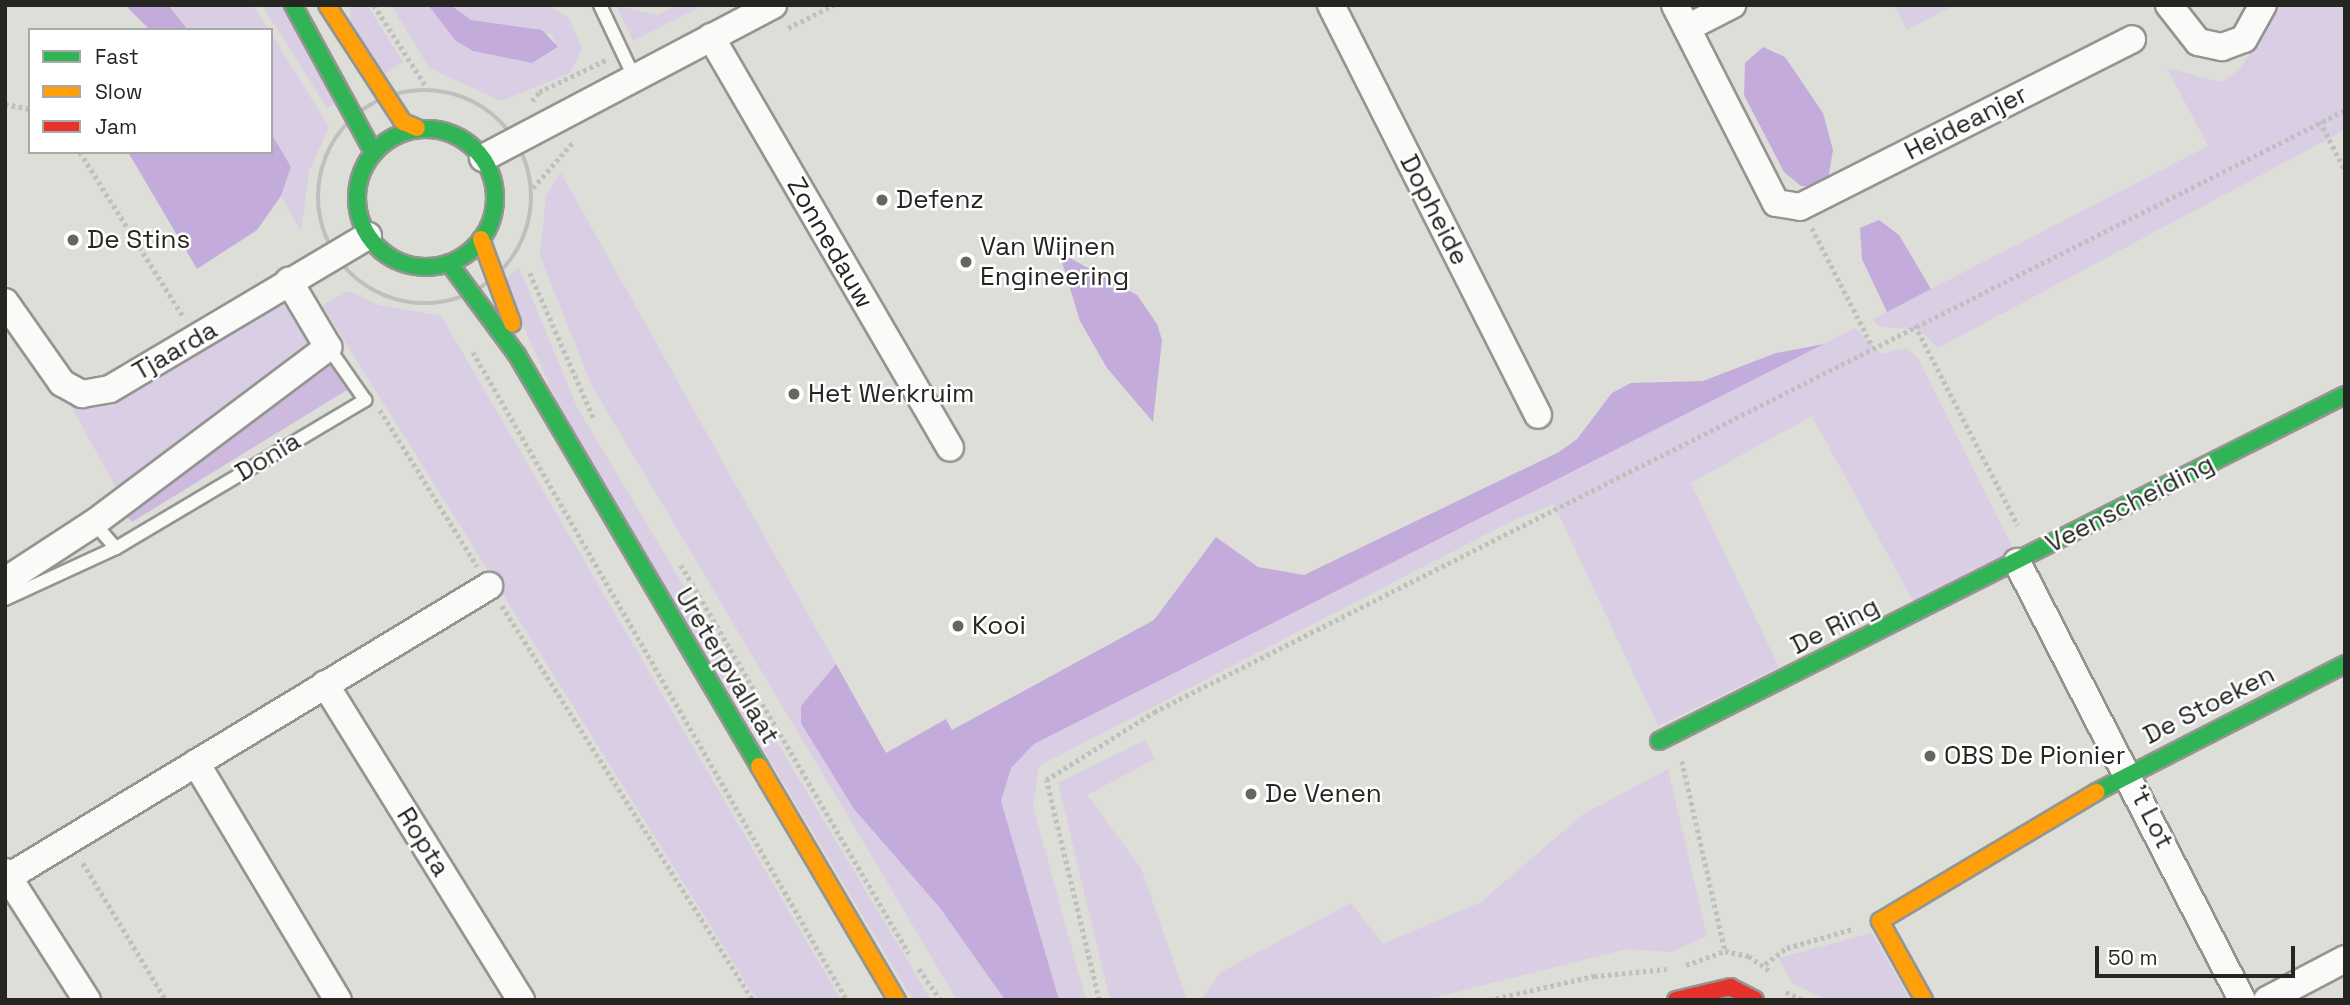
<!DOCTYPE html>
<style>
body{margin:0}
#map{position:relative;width:2350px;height:1005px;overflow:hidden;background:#ddded8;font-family:"Space Grotesk",sans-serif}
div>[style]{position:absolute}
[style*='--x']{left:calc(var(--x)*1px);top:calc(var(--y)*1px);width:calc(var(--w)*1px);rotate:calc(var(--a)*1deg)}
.green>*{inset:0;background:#dacee5}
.forest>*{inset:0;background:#cebadf}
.water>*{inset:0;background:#c3abdb}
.path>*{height:4.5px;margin-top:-2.25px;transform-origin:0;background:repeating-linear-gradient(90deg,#bfbfbd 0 3.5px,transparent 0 7px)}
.path>.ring{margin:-2.25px;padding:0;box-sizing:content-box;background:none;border:4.5px solid #bfbfbd;border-radius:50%}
.roads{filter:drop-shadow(2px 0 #949590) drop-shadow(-2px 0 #949590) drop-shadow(0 2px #949590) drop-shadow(0 -2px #949590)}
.lane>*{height:12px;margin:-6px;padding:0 6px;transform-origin:6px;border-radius:6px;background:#fafaf9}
.street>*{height:26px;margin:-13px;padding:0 13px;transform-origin:13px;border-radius:13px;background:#fafaf9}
.fast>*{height:16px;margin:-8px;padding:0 8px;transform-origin:8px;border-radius:8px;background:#30b455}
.fast>.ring{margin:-8px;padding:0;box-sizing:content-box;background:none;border:16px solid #30b455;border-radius:50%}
.slow>*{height:16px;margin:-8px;padding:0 8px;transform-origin:8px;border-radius:8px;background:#ff9f0a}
.jam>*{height:16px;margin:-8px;padding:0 8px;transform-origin:8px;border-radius:8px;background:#e5322d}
.dots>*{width:19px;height:19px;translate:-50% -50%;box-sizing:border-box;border:4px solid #fff;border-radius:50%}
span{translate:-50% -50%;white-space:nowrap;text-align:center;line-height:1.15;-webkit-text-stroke:5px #fff;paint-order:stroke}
.street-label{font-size:26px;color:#252622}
.poi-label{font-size:26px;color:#252622}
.left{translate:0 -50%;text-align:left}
.frame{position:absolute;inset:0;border:7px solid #252622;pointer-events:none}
.legend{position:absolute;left:28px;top:28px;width:245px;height:126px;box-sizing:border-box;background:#fff;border:2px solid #a8a8a7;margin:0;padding:9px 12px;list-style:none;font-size:21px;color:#252622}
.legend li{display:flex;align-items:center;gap:14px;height:35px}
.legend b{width:35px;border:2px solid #a8a8a7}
.scale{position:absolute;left:2095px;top:946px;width:200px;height:32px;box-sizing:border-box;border:4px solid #252622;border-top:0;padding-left:9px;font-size:21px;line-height:24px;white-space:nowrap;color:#252622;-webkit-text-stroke:5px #fff;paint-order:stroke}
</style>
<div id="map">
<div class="green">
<div style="clip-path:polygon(168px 5px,253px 5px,269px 30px,188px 30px)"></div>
<div style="clip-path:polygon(262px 5px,286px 5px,342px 99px,327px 108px)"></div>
<div style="clip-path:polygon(350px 5px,367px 5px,403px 62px,381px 76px,351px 30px)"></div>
<div style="clip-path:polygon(391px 5px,428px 5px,468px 49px,532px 63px,557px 49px,552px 34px,471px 20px,451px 5px,548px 5px,569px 18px,582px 49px,570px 73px,501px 101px,429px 68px)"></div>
<div style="clip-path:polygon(616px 5px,657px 15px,677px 5px,704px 5px,633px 41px)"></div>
<div style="clip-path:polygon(1894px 5px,1955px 5px,1907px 30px)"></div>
<div style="clip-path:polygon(2281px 5px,2345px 5px,2345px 130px,1938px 348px,1921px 331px,1878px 326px,1873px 319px,2208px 146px,2167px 68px,2221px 82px,2239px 70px)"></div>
<div style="clip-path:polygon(271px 33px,329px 127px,309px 171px,301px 232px,281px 196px,291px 167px,271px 133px)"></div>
<div style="clip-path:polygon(561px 173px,836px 664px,801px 706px,854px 809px,940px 908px,1005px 1000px,957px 1000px,591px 384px,540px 256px,546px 196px)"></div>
<div style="clip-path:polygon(519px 267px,578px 409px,931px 1000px,913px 1000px,563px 414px,503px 282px)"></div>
<div style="clip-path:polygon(349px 291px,379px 305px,441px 316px,841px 1000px,757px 1000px,322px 305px)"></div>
<div style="clip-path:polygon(287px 302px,314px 345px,119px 493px,67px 399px,90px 406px,117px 402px)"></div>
<div style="clip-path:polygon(1855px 328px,1882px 354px,1906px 348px,1918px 358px,2014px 550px,1913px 601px,1812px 416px,1691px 483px,1779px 667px,1658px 726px,1554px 504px,1512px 521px,1039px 766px,1033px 806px,1086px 1000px,1059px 1000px,1001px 801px,1011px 768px,1034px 744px)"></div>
<div style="clip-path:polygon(1145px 740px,1155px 759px,1087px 795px,1141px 868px,1187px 1000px,1110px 1000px,1058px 783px)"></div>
<div style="clip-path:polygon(1668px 769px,1707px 936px,1670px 952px,1627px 949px,1425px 1000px,1200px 1000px,1221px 972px,1351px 903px,1383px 944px,1481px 902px,1582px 815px)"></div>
<div style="clip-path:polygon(1872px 933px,1910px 1000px,1826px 1000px,1792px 983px,1779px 958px)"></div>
</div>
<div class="forest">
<div style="clip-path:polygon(331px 365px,347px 390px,132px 522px,126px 516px)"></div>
</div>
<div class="water">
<div style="clip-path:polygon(125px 5px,168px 5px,188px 30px,150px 30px)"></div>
<div style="clip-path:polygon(428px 5px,451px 5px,471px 20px,542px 30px,558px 47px,532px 63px,473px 51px,456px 41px)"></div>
<div style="clip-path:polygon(1763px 47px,1785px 57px,1823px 113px,1833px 150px,1828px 179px,1814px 186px,1801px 186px,1784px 172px,1744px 95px,1745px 63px)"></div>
<div style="clip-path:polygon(271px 133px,291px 167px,281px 196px,257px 230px,197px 269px,128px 152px,271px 152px)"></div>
<div style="clip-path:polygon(1879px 220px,1899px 235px,1931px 289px,1887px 312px,1862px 259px,1860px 228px)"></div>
<div style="clip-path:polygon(1059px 252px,1137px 295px,1157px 324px,1162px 340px,1153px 422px,1107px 368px,1080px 321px)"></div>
<div style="clip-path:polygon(1824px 344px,1034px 744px,1011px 768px,1001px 801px,1059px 1000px,1005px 1000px,940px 908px,854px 809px,801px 723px,801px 706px,836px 664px,886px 753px,946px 719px,952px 730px,1154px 620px,1216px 537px,1258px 567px,1304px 575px,1559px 452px,1577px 439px,1612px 393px,1631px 383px,1703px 381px,1776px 353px)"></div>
</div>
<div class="path">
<div style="--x:374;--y:5;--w:98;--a:57.4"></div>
<div style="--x:788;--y:28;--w:51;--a:-26.6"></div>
<div class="ring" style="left:318px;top:90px;width:209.5px;height:209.5px"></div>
<div style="--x:532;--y:101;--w:11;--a:-52"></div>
<div style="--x:539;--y:92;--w:74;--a:-25.5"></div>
<div style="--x:5;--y:104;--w:25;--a:11"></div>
<div style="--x:2320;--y:121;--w:55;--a:63"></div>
<div style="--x:80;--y:152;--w:196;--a:57.9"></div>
<div style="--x:533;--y:188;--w:61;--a:-49"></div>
<div style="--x:1812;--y:228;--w:132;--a:63"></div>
<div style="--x:530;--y:273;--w:159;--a:66.3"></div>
<div style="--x:1915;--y:325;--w:225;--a:62.8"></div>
<div style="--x:473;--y:352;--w:748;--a:60.01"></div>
<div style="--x:380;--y:410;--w:184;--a:58.1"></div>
<div style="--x:681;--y:565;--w:450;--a:59.6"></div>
<div style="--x:502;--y:606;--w:467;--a:57.5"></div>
<div style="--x:1682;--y:761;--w:195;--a:77.2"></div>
<div style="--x:83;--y:863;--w:160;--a:58.8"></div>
<div style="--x:1765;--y:964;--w:27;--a:-36"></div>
<div style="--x:1787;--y:948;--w:68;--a:-16.3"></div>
<div style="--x:1686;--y:965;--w:41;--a:-19.7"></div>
<div style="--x:1725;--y:951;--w:25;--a:12"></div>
<div style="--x:1749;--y:956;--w:26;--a:36"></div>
<div style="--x:919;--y:969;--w:38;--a:55"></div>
<div style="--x:1786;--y:992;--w:19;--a:25"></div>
<div style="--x:1099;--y:1000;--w:226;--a:-103.5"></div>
<div style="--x:1046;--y:780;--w:128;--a:-32.2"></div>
<div style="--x:1154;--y:712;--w:1334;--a:-26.81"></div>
<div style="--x:1489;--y:1000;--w:108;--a:-12.9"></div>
<div style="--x:1594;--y:976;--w:73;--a:-5.5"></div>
</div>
<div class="roads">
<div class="lane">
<div style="--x:600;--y:5;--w:80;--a:64.7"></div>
<div style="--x:94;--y:523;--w:33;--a:49"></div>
<div style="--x:5;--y:599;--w:122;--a:-24.7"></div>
<div style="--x:116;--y:548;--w:290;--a:-30.7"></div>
<div style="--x:365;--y:400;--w:65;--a:-124.9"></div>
</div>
<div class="street">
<div style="--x:1331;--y:5;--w:459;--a:63.2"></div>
<div style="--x:1675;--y:5;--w:222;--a:63"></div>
<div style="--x:1776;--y:203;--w:24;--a:9"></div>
<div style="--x:1800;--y:207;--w:372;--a:-26.8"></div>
<div style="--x:2169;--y:5;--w:47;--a:51.9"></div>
<div style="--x:2198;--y:42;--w:25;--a:12"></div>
<div style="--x:2222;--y:47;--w:23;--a:-20"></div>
<div style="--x:2244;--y:39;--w:39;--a:-61"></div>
<div style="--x:1687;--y:28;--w:51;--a:-27.1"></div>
<div style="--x:711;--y:37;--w:475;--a:59.8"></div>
<div style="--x:483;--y:158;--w:328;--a:-27.8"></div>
<div style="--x:5;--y:302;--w:99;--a:54.9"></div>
<div style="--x:62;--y:383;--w:23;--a:29"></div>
<div style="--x:82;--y:394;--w:28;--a:-10"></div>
<div style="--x:110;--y:389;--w:300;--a:-30.7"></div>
<div style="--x:2017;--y:562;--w:492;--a:62.8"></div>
<div style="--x:5;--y:581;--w:106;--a:-33.1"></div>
<div style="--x:94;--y:523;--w:293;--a:-36.9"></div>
<div style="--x:328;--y:347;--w:77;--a:-120.6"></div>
<div style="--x:325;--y:684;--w:372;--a:58.2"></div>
<div style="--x:196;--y:763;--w:276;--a:59.1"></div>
<div style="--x:5;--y:872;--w:152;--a:57.4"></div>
<div style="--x:5;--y:879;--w:566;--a:-31.19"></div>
<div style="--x:2267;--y:1000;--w:88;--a:-27.7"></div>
</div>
<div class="fast">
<div style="--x:293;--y:5;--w:167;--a:61.4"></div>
<div class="ring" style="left:357px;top:129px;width:122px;height:122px"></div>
<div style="--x:449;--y:263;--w:114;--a:53.5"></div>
<div style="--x:517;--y:355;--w:477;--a:59.5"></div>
<div style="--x:1659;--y:741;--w:768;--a:-26.77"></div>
<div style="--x:2096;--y:792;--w:280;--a:-27.2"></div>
</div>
<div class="slow">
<div style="--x:327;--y:5;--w:140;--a:57"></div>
<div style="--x:403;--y:122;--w:15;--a:23"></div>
<div style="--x:481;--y:239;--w:90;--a:69.7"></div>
<div style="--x:759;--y:766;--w:272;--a:59.5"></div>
<div style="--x:1924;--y:1000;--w:90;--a:-119.1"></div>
<div style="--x:1880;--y:921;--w:252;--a:-30.8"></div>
</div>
<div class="jam">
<div style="--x:1676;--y:1000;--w:56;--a:-13.5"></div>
<div style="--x:1730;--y:987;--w:28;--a:27"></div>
</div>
</div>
<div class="dots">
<div style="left:882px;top:200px;background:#656662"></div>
<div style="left:73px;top:240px;background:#656662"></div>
<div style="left:966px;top:262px;background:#656662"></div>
<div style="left:794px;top:394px;background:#656662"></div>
<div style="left:958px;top:626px;background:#656662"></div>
<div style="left:1930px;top:756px;background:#656662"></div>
<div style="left:1251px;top:794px;background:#656662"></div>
</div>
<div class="street-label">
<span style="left:1966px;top:123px;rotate:-27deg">Heideanjer</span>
<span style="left:1434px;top:210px;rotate:63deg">Dopheide</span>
<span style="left:830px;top:243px;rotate:60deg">Zonnedauw</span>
<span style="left:175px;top:351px;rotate:-30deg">Tjaarda</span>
<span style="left:268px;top:457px;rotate:-31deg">Donia</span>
<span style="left:2130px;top:504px;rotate:-27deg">Veenscheiding</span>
<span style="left:1835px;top:626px;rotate:-27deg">De Ring</span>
<span style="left:727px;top:666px;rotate:59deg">Ureterpvallaat</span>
<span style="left:2209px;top:705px;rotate:-27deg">De Stoeken</span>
<span style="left:2151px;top:817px;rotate:63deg">'t Lot</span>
<span style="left:423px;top:842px;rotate:58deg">Ropta</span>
</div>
<div class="poi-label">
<span class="left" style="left:896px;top:200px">Defenz</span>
<span class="left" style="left:87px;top:240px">De Stins</span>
<span class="left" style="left:980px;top:262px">Van Wijnen<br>Engineering</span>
<span class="left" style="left:808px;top:394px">Het Werkruim</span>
<span class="left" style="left:972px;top:626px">Kooi</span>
<span class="left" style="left:1944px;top:756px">OBS De Pionier</span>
<span class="left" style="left:1265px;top:794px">De Venen</span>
</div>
<div class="frame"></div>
<ul class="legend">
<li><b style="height:9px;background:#30b455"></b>Fast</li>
<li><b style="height:9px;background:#ff9f0a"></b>Slow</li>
<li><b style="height:9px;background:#e5322d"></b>Jam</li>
</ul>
<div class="scale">50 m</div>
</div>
